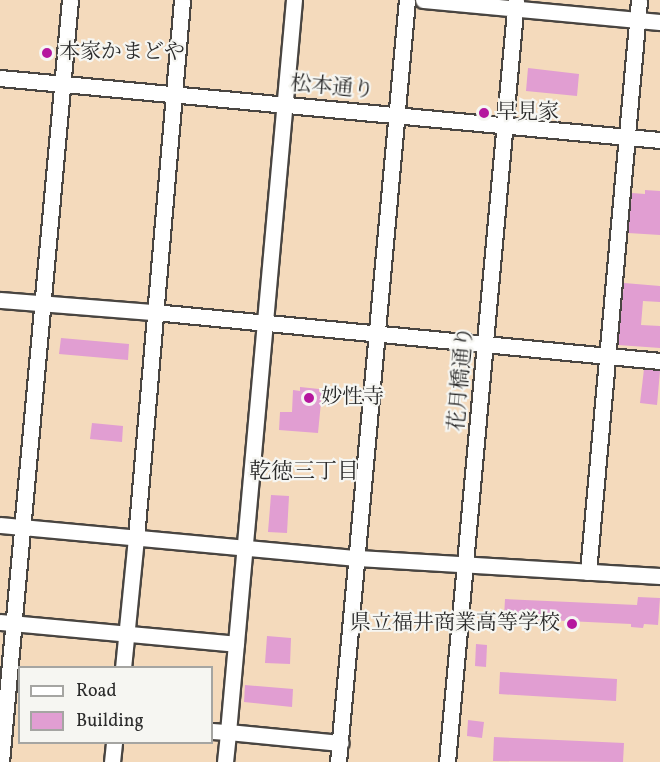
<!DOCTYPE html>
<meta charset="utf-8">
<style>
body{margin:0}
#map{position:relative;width:660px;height:762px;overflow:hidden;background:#f4dabc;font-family:Vollkorn,"Noto Serif JP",serif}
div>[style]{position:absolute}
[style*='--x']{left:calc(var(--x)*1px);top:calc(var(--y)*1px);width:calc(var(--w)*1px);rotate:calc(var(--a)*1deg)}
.building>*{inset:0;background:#e19ed2}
.roads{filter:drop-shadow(2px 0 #494541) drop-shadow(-2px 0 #494541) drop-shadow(0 2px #494541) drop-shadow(0 -2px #494541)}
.minor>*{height:15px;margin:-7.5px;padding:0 7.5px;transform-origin:7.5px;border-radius:7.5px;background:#fff}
.dots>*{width:16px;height:16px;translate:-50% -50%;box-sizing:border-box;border:3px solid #f6f6f2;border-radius:50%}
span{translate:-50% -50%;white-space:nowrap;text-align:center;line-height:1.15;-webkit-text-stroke:4.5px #f6f6f2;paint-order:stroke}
.poi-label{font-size:21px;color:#2b2b2b}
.left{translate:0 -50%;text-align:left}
.right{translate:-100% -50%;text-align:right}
.street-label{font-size:21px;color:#2b2b2b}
.neighbourhood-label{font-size:22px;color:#2b2b2b}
.legend{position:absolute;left:18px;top:666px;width:195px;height:78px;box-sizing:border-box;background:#f6f6f2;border:2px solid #a5a5a2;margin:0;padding:8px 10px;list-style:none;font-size:18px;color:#2b2b2b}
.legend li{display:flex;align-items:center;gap:12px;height:30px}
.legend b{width:30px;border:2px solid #a5a5a2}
</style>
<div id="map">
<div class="building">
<div style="clip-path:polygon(528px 68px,579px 74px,577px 96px,526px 91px)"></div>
<div style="clip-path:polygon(645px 190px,660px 191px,660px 235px,628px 233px,632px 193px,645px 194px)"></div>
<div style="clip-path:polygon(624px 283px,660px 286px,660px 302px,643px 301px,641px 325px,660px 326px,660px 348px,618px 345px)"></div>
<div style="clip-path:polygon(61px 338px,129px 344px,128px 360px,59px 354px)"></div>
<div style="clip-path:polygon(644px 369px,660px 371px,657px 405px,640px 403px)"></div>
<div style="clip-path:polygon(300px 387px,319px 389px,319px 392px,322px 392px,318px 433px,279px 430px,280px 412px,292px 412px,293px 390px,300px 391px)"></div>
<div style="clip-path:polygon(92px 423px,123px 426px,122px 442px,90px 439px)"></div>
<div style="clip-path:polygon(271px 495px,289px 496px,287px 533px,268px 532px)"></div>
<div style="clip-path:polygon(638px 597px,660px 598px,658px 625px,644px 624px,643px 628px,631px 627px,631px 624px,504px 618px,505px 599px,637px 605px)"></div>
<div style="clip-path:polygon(267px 636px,291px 638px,290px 664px,265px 663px)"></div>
<div style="clip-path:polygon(476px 644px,487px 645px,486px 667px,475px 666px)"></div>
<div style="clip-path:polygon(500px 672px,617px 679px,616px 701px,499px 694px)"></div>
<div style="clip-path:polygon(245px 685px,293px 689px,292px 707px,244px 702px)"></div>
<div style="clip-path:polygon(468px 720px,484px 722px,482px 738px,467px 736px)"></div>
<div style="clip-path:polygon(494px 737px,624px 743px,623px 762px,493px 761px)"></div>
</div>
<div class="roads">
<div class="minor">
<div style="--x:423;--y:0;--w:238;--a:5.3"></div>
<div style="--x:0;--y:78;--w:663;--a:5.37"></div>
<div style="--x:0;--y:300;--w:154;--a:4.5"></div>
<div style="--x:154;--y:312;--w:508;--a:5.53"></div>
<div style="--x:0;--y:525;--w:359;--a:5.3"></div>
<div style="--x:357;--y:558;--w:304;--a:3.4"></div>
<div style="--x:588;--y:572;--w:574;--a:-84.9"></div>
<div style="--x:0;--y:622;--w:237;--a:5.3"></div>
<div style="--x:123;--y:668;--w:131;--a:-84.3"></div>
<div style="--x:136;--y:538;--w:540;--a:-85.11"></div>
<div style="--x:212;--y:731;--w:16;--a:4"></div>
<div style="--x:228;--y:732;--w:735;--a:-84.85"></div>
<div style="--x:1;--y:762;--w:765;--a:-84.83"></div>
<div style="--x:112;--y:762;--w:20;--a:-84"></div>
<div style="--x:225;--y:762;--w:30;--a:-84"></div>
<div style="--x:228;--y:732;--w:113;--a:5.6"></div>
<div style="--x:338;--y:762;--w:765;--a:-84.83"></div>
<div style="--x:447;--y:762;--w:765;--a:-84.83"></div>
</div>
</div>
<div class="dots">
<div style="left:47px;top:53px;background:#b5179e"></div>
<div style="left:484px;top:113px;background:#b5179e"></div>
<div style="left:309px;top:398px;background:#b5179e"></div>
<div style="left:572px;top:624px;background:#b5179e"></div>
</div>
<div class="poi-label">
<span class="left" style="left:59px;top:53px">本家かまどや</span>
<span class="left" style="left:496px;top:113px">早見家</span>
<span class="left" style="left:321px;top:398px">妙性寺</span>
<span class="right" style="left:560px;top:624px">県立福井商業高等学校</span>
</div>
<div class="street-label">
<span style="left:332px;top:88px;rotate:5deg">松本通り</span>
<span style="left:462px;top:379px;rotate:-85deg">花月橋通り</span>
</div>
<div class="neighbourhood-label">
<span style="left:304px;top:473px">乾徳三丁目</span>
</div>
<ul class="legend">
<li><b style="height:8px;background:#fff"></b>Road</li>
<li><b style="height:16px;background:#e19ed2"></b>Building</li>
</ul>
</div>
